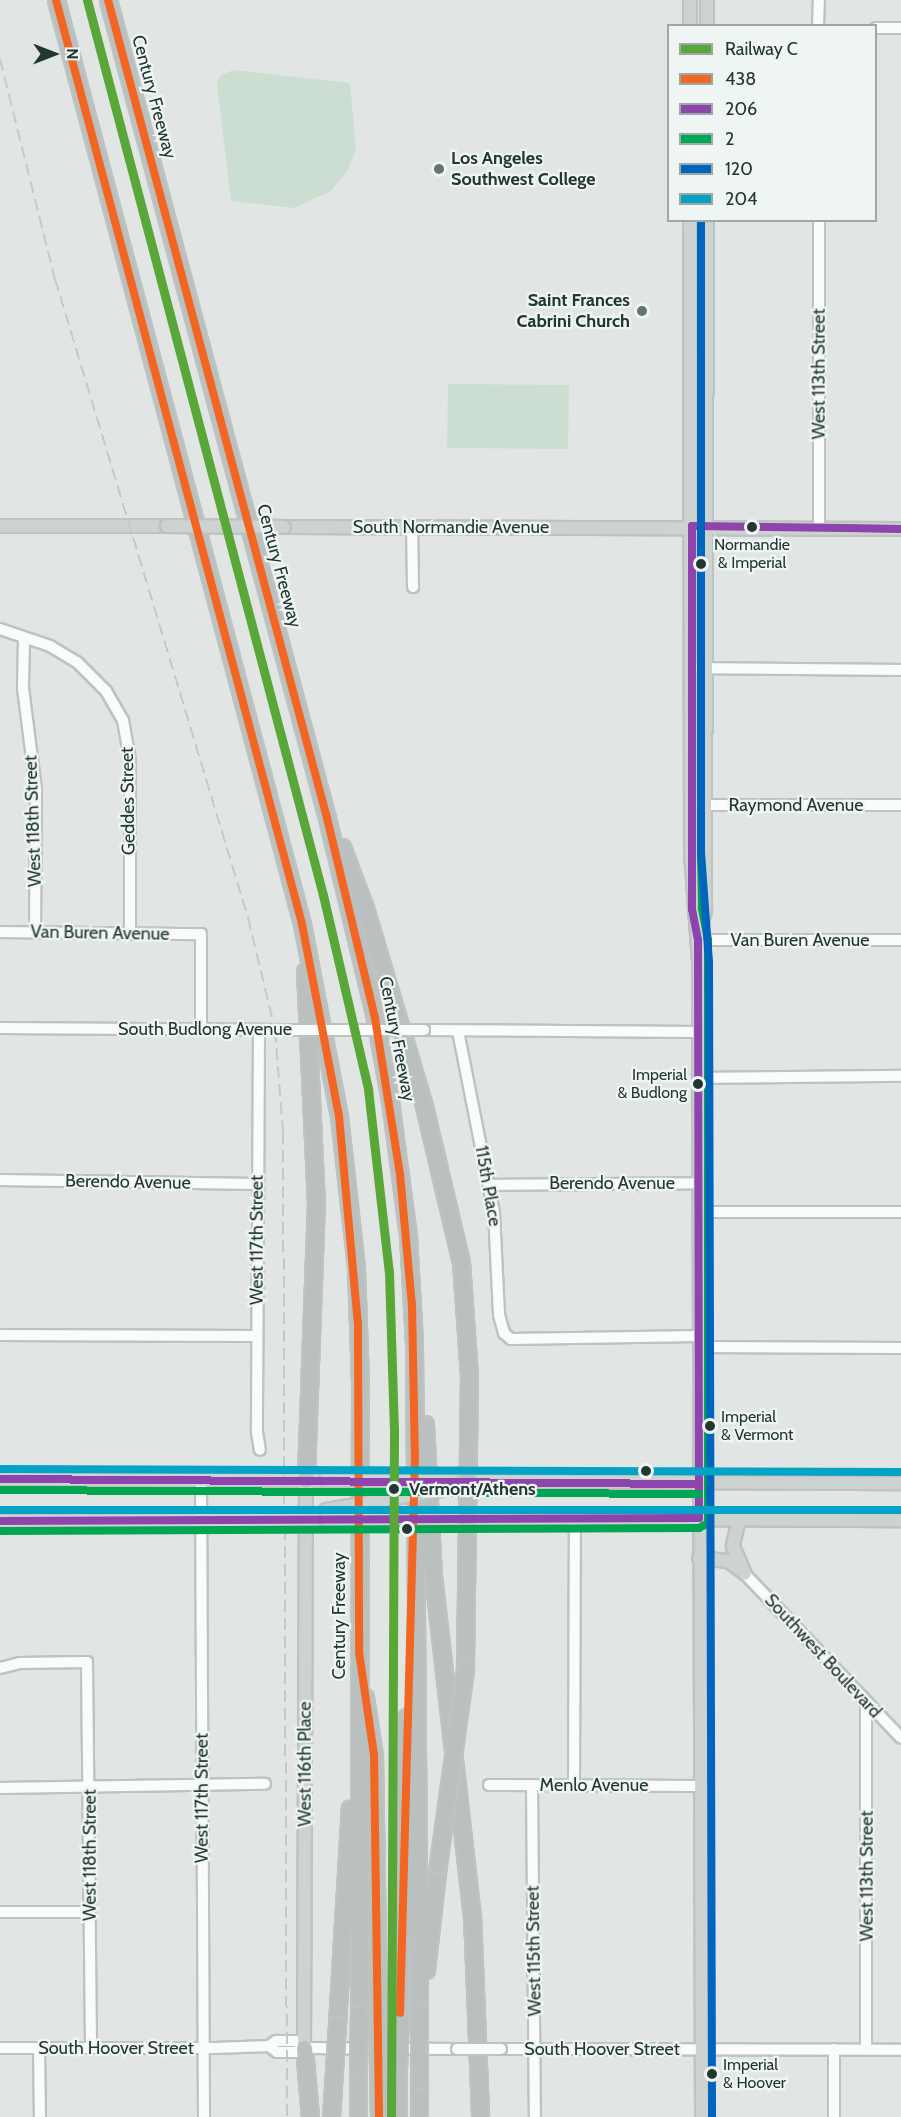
<!DOCTYPE html>
<style>
body{margin:0}
#map{position:relative;width:901px;height:2117px;overflow:hidden;background:#e1e6e4;font-family:Cabin,sans-serif}
div>[style]{position:absolute}
[style*='--x']{left:calc(var(--x)*1px);top:calc(var(--y)*1px);width:calc(var(--w)*1px);rotate:calc(var(--a)*1deg)}
.green>*{inset:0;background:#ccded2}
.roads{filter:drop-shadow(2px 0 #bec3c1) drop-shadow(-2px 0 #bec3c1) drop-shadow(0 2px #bec3c1) drop-shadow(0 -2px #bec3c1)}
.minor>*{height:10px;margin:-5px;padding:0 5px;transform-origin:5px;border-radius:5px;background:#fafbfb}
.major>*{height:12px;margin:-6px;padding:0 6px;transform-origin:6px;border-radius:6px;background:#cdd3d1}
.highway>*{height:15px;margin:-7.5px;padding:0 7.5px;transform-origin:7.5px;border-radius:7.5px;background:#bac0bf}
.rail>*{height:2px;margin-top:-1px;transform-origin:0;background:repeating-linear-gradient(90deg,#c6c9c8 0 12px,transparent 0 18px)}
.bridges{filter:drop-shadow(2px 0 #bec3c1) drop-shadow(-2px 0 #bec3c1) drop-shadow(0 2px #bec3c1) drop-shadow(0 -2px #bec3c1)}
.minor-bridge>*{height:10px;margin:-5px;padding:0 5px;transform-origin:5px;border-radius:5px;background:#fafbfb}
.major-bridge>*{height:12px;margin:-6px;padding:0 6px;transform-origin:6px;border-radius:6px;background:#cdd3d1}
.highway-bridge>*{height:15px;margin:-7.5px;padding:0 7.5px;transform-origin:7.5px;border-radius:7.5px;background:#bac0bf}
.bus-1>*{height:8px;margin:-4px;padding:0 4px;transform-origin:4px;border-radius:4px;background:#f26522}
.bus-2>*{height:8px;margin:-4px;padding:0 4px;transform-origin:4px;border-radius:4px;background:#8e44ad}
.bus-3>*{height:8px;margin:-4px;padding:0 4px;transform-origin:4px;border-radius:4px;background:#00a651}
.bus-4>*{height:8px;margin:-4px;padding:0 4px;transform-origin:4px;border-radius:4px;background:#0065bd}
.bus-5>*{height:8px;margin:-4px;padding:0 4px;transform-origin:4px;border-radius:4px;background:#02a3c6}
.rail-1>*{height:9px;margin:-4.5px;padding:0 4.5px;transform-origin:4.5px;border-radius:4.5px;background:#58a738}
.dots>*{width:16px;height:16px;translate:-50% -50%;box-sizing:border-box;border:3px solid #eff5f3;border-radius:50%}
span{translate:-50% -50%;white-space:nowrap;text-align:center;line-height:1.15;-webkit-text-stroke:4.5px #eff5f3;paint-order:stroke}
.bus-label{font-size:16px;color:#223632}
.right{translate:-100% -50%;text-align:right}
.left{translate:0 -50%;text-align:left}
.street-label{font-size:18px;color:#223632}
.poi-label{font-size:18px;color:#223632;font-weight:700}
.stop-label{font-size:18px;color:#223632;font-weight:700}
.legend{position:absolute;left:667px;top:24px;width:210px;height:198px;box-sizing:border-box;background:#eff5f3;border:2px solid #9da9a6;margin:0;padding:8px 10px;list-style:none;font-size:18px;color:#223632}
.legend li{display:flex;align-items:center;gap:12px;height:30px}
.legend b{width:30px;border:2px solid #9da9a6}
.north{position:absolute;left:24px;top:24px;width:60px;height:60px;-webkit-text-stroke:4px #eff5f3;paint-order:stroke;rotate:90deg;font-size:16px;font-weight:700;line-height:24px;text-align:center;color:#223632}
.north::after{content:'';display:block;margin:auto;width:21px;height:27px;background:#223632;clip-path:polygon(50% 0,100% 100%,50% 72%,0 100%)}
</style>
<div id="map">
<div class="green">
<div style="clip-path:polygon(233px 70px,350px 83px,356px 149px,348px 170px,331px 191px,294px 208px,231px 201px,217px 84px,220px 76px)"></div>
<div style="clip-path:polygon(448px 384px,569px 385px,568px 449px,447px 448px)"></div>
</div>
<div class="roads">
<div class="minor">
<div style="--x:818;--y:26;--w:26;--a:-88"></div>
<div style="--x:876;--y:28;--w:25;--a:0"></div>
<div style="--x:819;--y:220;--w:308;--a:90"></div>
<div style="--x:412;--y:527;--w:60;--a:89"></div>
<div style="--x:0;--y:629;--w:53;--a:18.8"></div>
<div style="--x:50;--y:646;--w:31;--a:31"></div>
<div style="--x:77;--y:662;--w:41;--a:45"></div>
<div style="--x:106;--y:691;--w:34;--a:60"></div>
<div style="--x:123;--y:720;--w:41;--a:80.1"></div>
<div style="--x:130;--y:760;--w:174;--a:90"></div>
<div style="--x:24;--y:639;--w:49;--a:91.2"></div>
<div style="--x:23;--y:688;--w:102;--a:82.7"></div>
<div style="--x:36;--y:789;--w:143;--a:90.4"></div>
<div style="--x:691;--y:668;--w:210;--a:0.5"></div>
<div style="--x:691;--y:805;--w:210;--a:0"></div>
<div style="--x:0;--y:932;--w:201;--a:0.6"></div>
<div style="--x:201;--y:934;--w:95;--a:90"></div>
<div style="--x:698;--y:940;--w:203;--a:0"></div>
<div style="--x:0;--y:1028;--w:289;--a:0.4"></div>
<div style="--x:259;--y:1030;--w:402;--a:90.3"></div>
<div style="--x:257;--y:1432;--w:18;--a:81"></div>
<div style="--x:424;--y:1030;--w:275;--a:0.4"></div>
<div style="--x:458;--y:1031;--w:185;--a:78.8"></div>
<div style="--x:494;--y:1212;--w:103;--a:87.2"></div>
<div style="--x:499;--y:1315;--w:19;--a:74"></div>
<div style="--x:504;--y:1333;--w:9;--a:41"></div>
<div style="--x:511;--y:1339;--w:188;--a:-0.9"></div>
<div style="--x:699;--y:1078;--w:202;--a:-0.6"></div>
<div style="--x:0;--y:1180;--w:257;--a:0.9"></div>
<div style="--x:489;--y:1185;--w:210;--a:-0.5"></div>
<div style="--x:699;--y:1212;--w:202;--a:0"></div>
<div style="--x:0;--y:1335;--w:257;--a:0.2"></div>
<div style="--x:699;--y:1347;--w:202;--a:0.3"></div>
<div style="--x:201;--y:1479;--w:638;--a:89.73"></div>
<div style="--x:745;--y:1574;--w:226;--a:46.4"></div>
<div style="--x:0;--y:1668;--w:21;--a:-14"></div>
<div style="--x:20;--y:1663;--w:67;--a:-0.9"></div>
<div style="--x:87;--y:1662;--w:386;--a:89.4"></div>
<div style="--x:574;--y:1784;--w:266;--a:-89.8"></div>
<div style="--x:489;--y:1785;--w:210;--a:0.3"></div>
<div style="--x:532;--y:1785;--w:332;--a:89.5"></div>
<div style="--x:0;--y:1788;--w:265;--a:-0.9"></div>
<div style="--x:0;--y:1912;--w:90;--a:0"></div>
<div style="--x:269;--y:2046;--w:10;--a:37"></div>
<div style="--x:277;--y:2052;--w:19;--a:0"></div>
<div style="--x:296;--y:2052;--w:9;--a:-27"></div>
<div style="--x:304;--y:2048;--w:153;--a:0.4"></div>
<div style="--x:0;--y:2048;--w:215;--a:0"></div>
<div style="--x:215;--y:2048;--w:54;--a:-2.1"></div>
<div style="--x:269;--y:2046;--w:9;--a:-36"></div>
<div style="--x:276;--y:2041;--w:20;--a:0"></div>
<div style="--x:296;--y:2041;--w:11;--a:41"></div>
<div style="--x:39;--y:2048;--w:69;--a:89.2"></div>
<div style="--x:501;--y:2049;--w:400;--a:0.1"></div>
<div style="--x:834;--y:2049;--w:68;--a:90"></div>
<div style="--x:866;--y:2049;--w:347;--a:-90"></div>
</div>
<div class="major">
<div style="--x:690;--y:26;--w:26;--a:-90"></div>
<div style="--x:707;--y:26;--w:26;--a:-90"></div>
<div style="--x:690;--y:220;--w:633;--a:89.91"></div>
<div style="--x:691;--y:853;--w:108;--a:85.8"></div>
<div style="--x:699;--y:961;--w:1156;--a:89.85"></div>
<div style="--x:0;--y:526;--w:167;--a:0"></div>
<div style="--x:284;--y:527;--w:617;--a:0.19"></div>
<div style="--x:699;--y:936;--w:28;--a:-77"></div>
<div style="--x:705;--y:909;--w:689;--a:-89.83"></div>
<div style="--x:0;--y:1479;--w:325;--a:0.2"></div>
<div style="--x:454;--y:1481;--w:447;--a:0.3"></div>
<div style="--x:459;--y:1518;--w:442;--a:0.3"></div>
<div style="--x:739;--y:1519;--w:28;--a:103"></div>
<div style="--x:733;--y:1546;--w:30;--a:67"></div>
<div style="--x:0;--y:1521;--w:326;--a:-0.2"></div>
<div style="--x:699;--y:1558;--w:29;--a:6"></div>
<div style="--x:728;--y:1561;--w:17;--a:36"></div>
<div style="--x:304;--y:2048;--w:568;--a:-89.8"></div>
</div>
<div class="highway">
<div style="--x:56;--y:0;--w:956;--a:75.09"></div>
<div style="--x:302;--y:924;--w:196;--a:79.1"></div>
<div style="--x:339;--y:1116;--w:153;--a:83.6"></div>
<div style="--x:356;--y:1268;--w:114;--a:88"></div>
<div style="--x:360;--y:1382;--w:631;--a:90.09"></div>
<div style="--x:108;--y:0;--w:847;--a:75.01"></div>
<div style="--x:327;--y:818;--w:206;--a:76.5"></div>
<div style="--x:375;--y:1018;--w:84;--a:79.8"></div>
<div style="--x:390;--y:1101;--w:136;--a:82.4"></div>
<div style="--x:408;--y:1236;--w:108;--a:86.8"></div>
<div style="--x:414;--y:1344;--w:667;--a:89.57"></div>
<div style="--x:342;--y:847;--w:65;--a:69.3"></div>
<div style="--x:365;--y:908;--w:207;--a:73.4"></div>
<div style="--x:424;--y:1106;--w:160;--a:76.7"></div>
<div style="--x:461;--y:1262;--w:114;--a:86"></div>
<div style="--x:469;--y:1376;--w:293;--a:90.8"></div>
<div style="--x:305;--y:971;--w:230;--a:87.3"></div>
<div style="--x:316;--y:1201;--w:279;--a:92.1"></div>
<div style="--x:425;--y:1424;--w:151;--a:87"></div>
<div style="--x:433;--y:1575;--w:342;--a:83.5"></div>
<div style="--x:472;--y:1915;--w:202;--a:87.7"></div>
<div style="--x:365;--y:1697;--w:59;--a:81.2"></div>
<div style="--x:374;--y:1755;--w:257;--a:89.1"></div>
<div style="--x:426;--y:1970;--w:107;--a:-83.5"></div>
<div style="--x:400;--y:2011;--w:294;--a:-88.8"></div>
<div style="--x:337;--y:2024;--w:216;--a:-86.6"></div>
<div style="--x:304;--y:2048;--w:69;--a:85"></div>
<div style="--x:378;--y:2070;--w:47;--a:88.8"></div>
<div style="--x:419;--y:2081;--w:36;--a:90"></div>
<div style="--x:358;--y:2117;--w:48;--a:-90"></div>
<div style="--x:398;--y:2117;--w:48;--a:-90"></div>
</div>
</div>
<div class="rail">
<div style="--x:0;--y:59;--w:227;--a:76"></div>
<div style="--x:55;--y:279;--w:668;--a:73.19"></div>
<div style="--x:248;--y:918;--w:115;--a:76.4"></div>
<div style="--x:275;--y:1030;--w:102;--a:85.5"></div>
<div style="--x:283;--y:1132;--w:985;--a:89.77"></div>
</div>
<div class="bridges">
<div class="minor-bridge">
<div style="--x:289;--y:1030;--w:135;--a:0"></div>
<div style="--x:457;--y:2049;--w:44;--a:0"></div>
</div>
<div class="major-bridge">
<div style="--x:167;--y:526;--w:117;--a:0.5"></div>
<div style="--x:325;--y:1480;--w:128;--a:0.4"></div>
<div style="--x:326;--y:1510;--w:130;--a:-9.8"></div>
<div style="--x:326;--y:1520;--w:129;--a:-0.9"></div>
</div>
<div class="highway-bridge">
<div style="--x:438;--y:1864;--w:197;--a:-82.1"></div>
<div style="--x:419;--y:2011;--w:70;--a:90"></div>
<div style="--x:378;--y:2012;--w:58;--a:90"></div>
<div style="--x:358;--y:2069;--w:56;--a:-89"></div>
<div style="--x:398;--y:2069;--w:58;--a:-88"></div>
<div style="--x:331;--y:2117;--w:93;--a:-86.3"></div>
</div>
</div>
<div class="bus-1">
<div style="--x:56;--y:0;--w:956;--a:75.09"></div>
<div style="--x:302;--y:924;--w:196;--a:79.1"></div>
<div style="--x:339;--y:1116;--w:209;--a:84.8"></div>
<div style="--x:358;--y:1324;--w:328;--a:89.8"></div>
<div style="--x:359;--y:1652;--w:104;--a:81.7"></div>
<div style="--x:374;--y:1755;--w:362;--a:89.2"></div>
<div style="--x:108;--y:0;--w:847;--a:75.01"></div>
<div style="--x:327;--y:818;--w:206;--a:76.5"></div>
<div style="--x:375;--y:1018;--w:158;--a:80.9"></div>
<div style="--x:400;--y:1174;--w:132;--a:84.8"></div>
<div style="--x:412;--y:1305;--w:151;--a:88.9"></div>
<div style="--x:415;--y:1456;--w:557;--a:91.54"></div>
</div>
<div class="bus-2">
<div style="--x:0;--y:1479;--w:699;--a:0.41"></div>
<div style="--x:0;--y:1521;--w:699;--a:-0.25"></div>
<div style="--x:699;--y:1518;--w:578;--a:-90.1"></div>
<div style="--x:698;--y:940;--w:32;--a:-101"></div>
<div style="--x:692;--y:909;--w:383;--a:-90"></div>
<div style="--x:692;--y:526;--w:209;--a:0.8"></div>
</div>
<div class="bus-3">
<div style="--x:0;--y:1490;--w:699;--a:0.33"></div>
<div style="--x:0;--y:1531;--w:699;--a:-0.25"></div>
<div style="--x:699;--y:1528;--w:10;--a:-29"></div>
<div style="--x:708;--y:1523;--w:583;--a:-90"></div>
<div style="--x:708;--y:940;--w:33;--a:-101"></div>
<div style="--x:702;--y:908;--w:55;--a:-91"></div>
<div style="--x:701;--y:853;--w:633;--a:-90"></div>
</div>
<div class="bus-4">
<div style="--x:701;--y:220;--w:633;--a:90"></div>
<div style="--x:701;--y:853;--w:108;--a:85.8"></div>
<div style="--x:709;--y:961;--w:1156;--a:89.85"></div>
</div>
<div class="bus-5">
<div style="--x:0;--y:1469;--w:901;--a:0.19"></div>
<div style="--x:0;--y:1510;--w:901;--a:0"></div>
</div>
<div class="rail-1">
<div style="--x:87;--y:0;--w:926;--a:75.23"></div>
<div style="--x:323;--y:895;--w:199;--a:76.9"></div>
<div style="--x:368;--y:1089;--w:184;--a:83.5"></div>
<div style="--x:389;--y:1272;--w:158;--a:88.2"></div>
<div style="--x:394;--y:1430;--w:687;--a:90.25"></div>
</div>
<div class="dots">
<div style="left:439px;top:169px;background:#657470"></div>
<div style="left:642px;top:311px;background:#657470"></div>
<div style="left:752px;top:527px;background:#223632"></div>
<div style="left:701px;top:564px;background:#223632"></div>
<div style="left:698px;top:1084px;background:#223632"></div>
<div style="left:710px;top:1426px;background:#223632"></div>
<div style="left:646px;top:1471px;background:#223632"></div>
<div style="left:394px;top:1489px;background:#223632"></div>
<div style="left:407px;top:1529px;background:#223632"></div>
<div style="left:712px;top:2074px;background:#223632"></div>
</div>
<div class="bus-label">
<span style="left:752px;top:554px">Normandie<br>&amp; Imperial</span>
<span class="right" style="left:687px;top:1084px">Imperial<br>&amp; Budlong</span>
<span class="left" style="left:721px;top:1426px">Imperial<br>&amp; Vermont</span>
<span class="left" style="left:723px;top:2074px">Imperial<br>&amp; Hoover</span>
</div>
<div class="street-label">
<span style="left:154px;top:97px;rotate:75deg">Century Freeway</span>
<span style="left:819px;top:374px;rotate:-90deg">West 113th Street</span>
<span style="left:451px;top:527px">South Normandie Avenue</span>
<span style="left:279px;top:566px;rotate:75deg">Century Freeway</span>
<span style="left:128px;top:801px;rotate:-91deg">Geddes Street</span>
<span style="left:796px;top:805px">Raymond Avenue</span>
<span style="left:33px;top:821px;rotate:-92deg">West 118th Street</span>
<span style="left:100px;top:933px;rotate:1deg">Van Buren Avenue</span>
<span style="left:800px;top:940px">Van Buren Avenue</span>
<span style="left:205px;top:1029px">South Budlong Avenue</span>
<span style="left:397px;top:1039px;rotate:79deg">Century Freeway</span>
<span style="left:128px;top:1182px;rotate:1deg">Berendo Avenue</span>
<span style="left:612px;top:1183px">Berendo Avenue</span>
<span style="left:488px;top:1186px;rotate:80deg">115th Place</span>
<span style="left:257px;top:1240px;rotate:-90deg">West 117th Street</span>
<span style="left:339px;top:1616px;rotate:-90deg">Century Freeway</span>
<span style="left:823px;top:1656px;rotate:47deg">Southwest Boulevard</span>
<span style="left:305px;top:1764px;rotate:-90deg">West 116th Place</span>
<span style="left:594px;top:1785px">Menlo Avenue</span>
<span style="left:202px;top:1798px;rotate:-90deg">West 117th Street</span>
<span style="left:90px;top:1855px;rotate:-90deg">West 118th Street</span>
<span style="left:867px;top:1876px;rotate:-90deg">West 113th Street</span>
<span style="left:534px;top:1951px;rotate:-91deg">West 115th Street</span>
<span style="left:116px;top:2048px">South Hoover Street</span>
<span style="left:602px;top:2049px">South Hoover Street</span>
</div>
<div class="poi-label">
<span class="left" style="left:451px;top:169px">Los Angeles<br>Southwest College</span>
<span class="right" style="left:630px;top:311px">Saint Frances<br>Cabrini Church</span>
</div>
<div class="stop-label">
<span class="left" style="left:409px;top:1489px">Vermont/Athens</span>
</div>
<ul class="legend">
<li><b style="height:8px;background:#58a738"></b>Railway C</li>
<li><b style="height:8px;background:#f26522"></b>438</li>
<li><b style="height:8px;background:#8e44ad"></b>206</li>
<li><b style="height:8px;background:#00a651"></b>2</li>
<li><b style="height:8px;background:#0065bd"></b>120</li>
<li><b style="height:8px;background:#02a3c6"></b>204</li>
</ul>
<div class="north">N</div>
</div>
